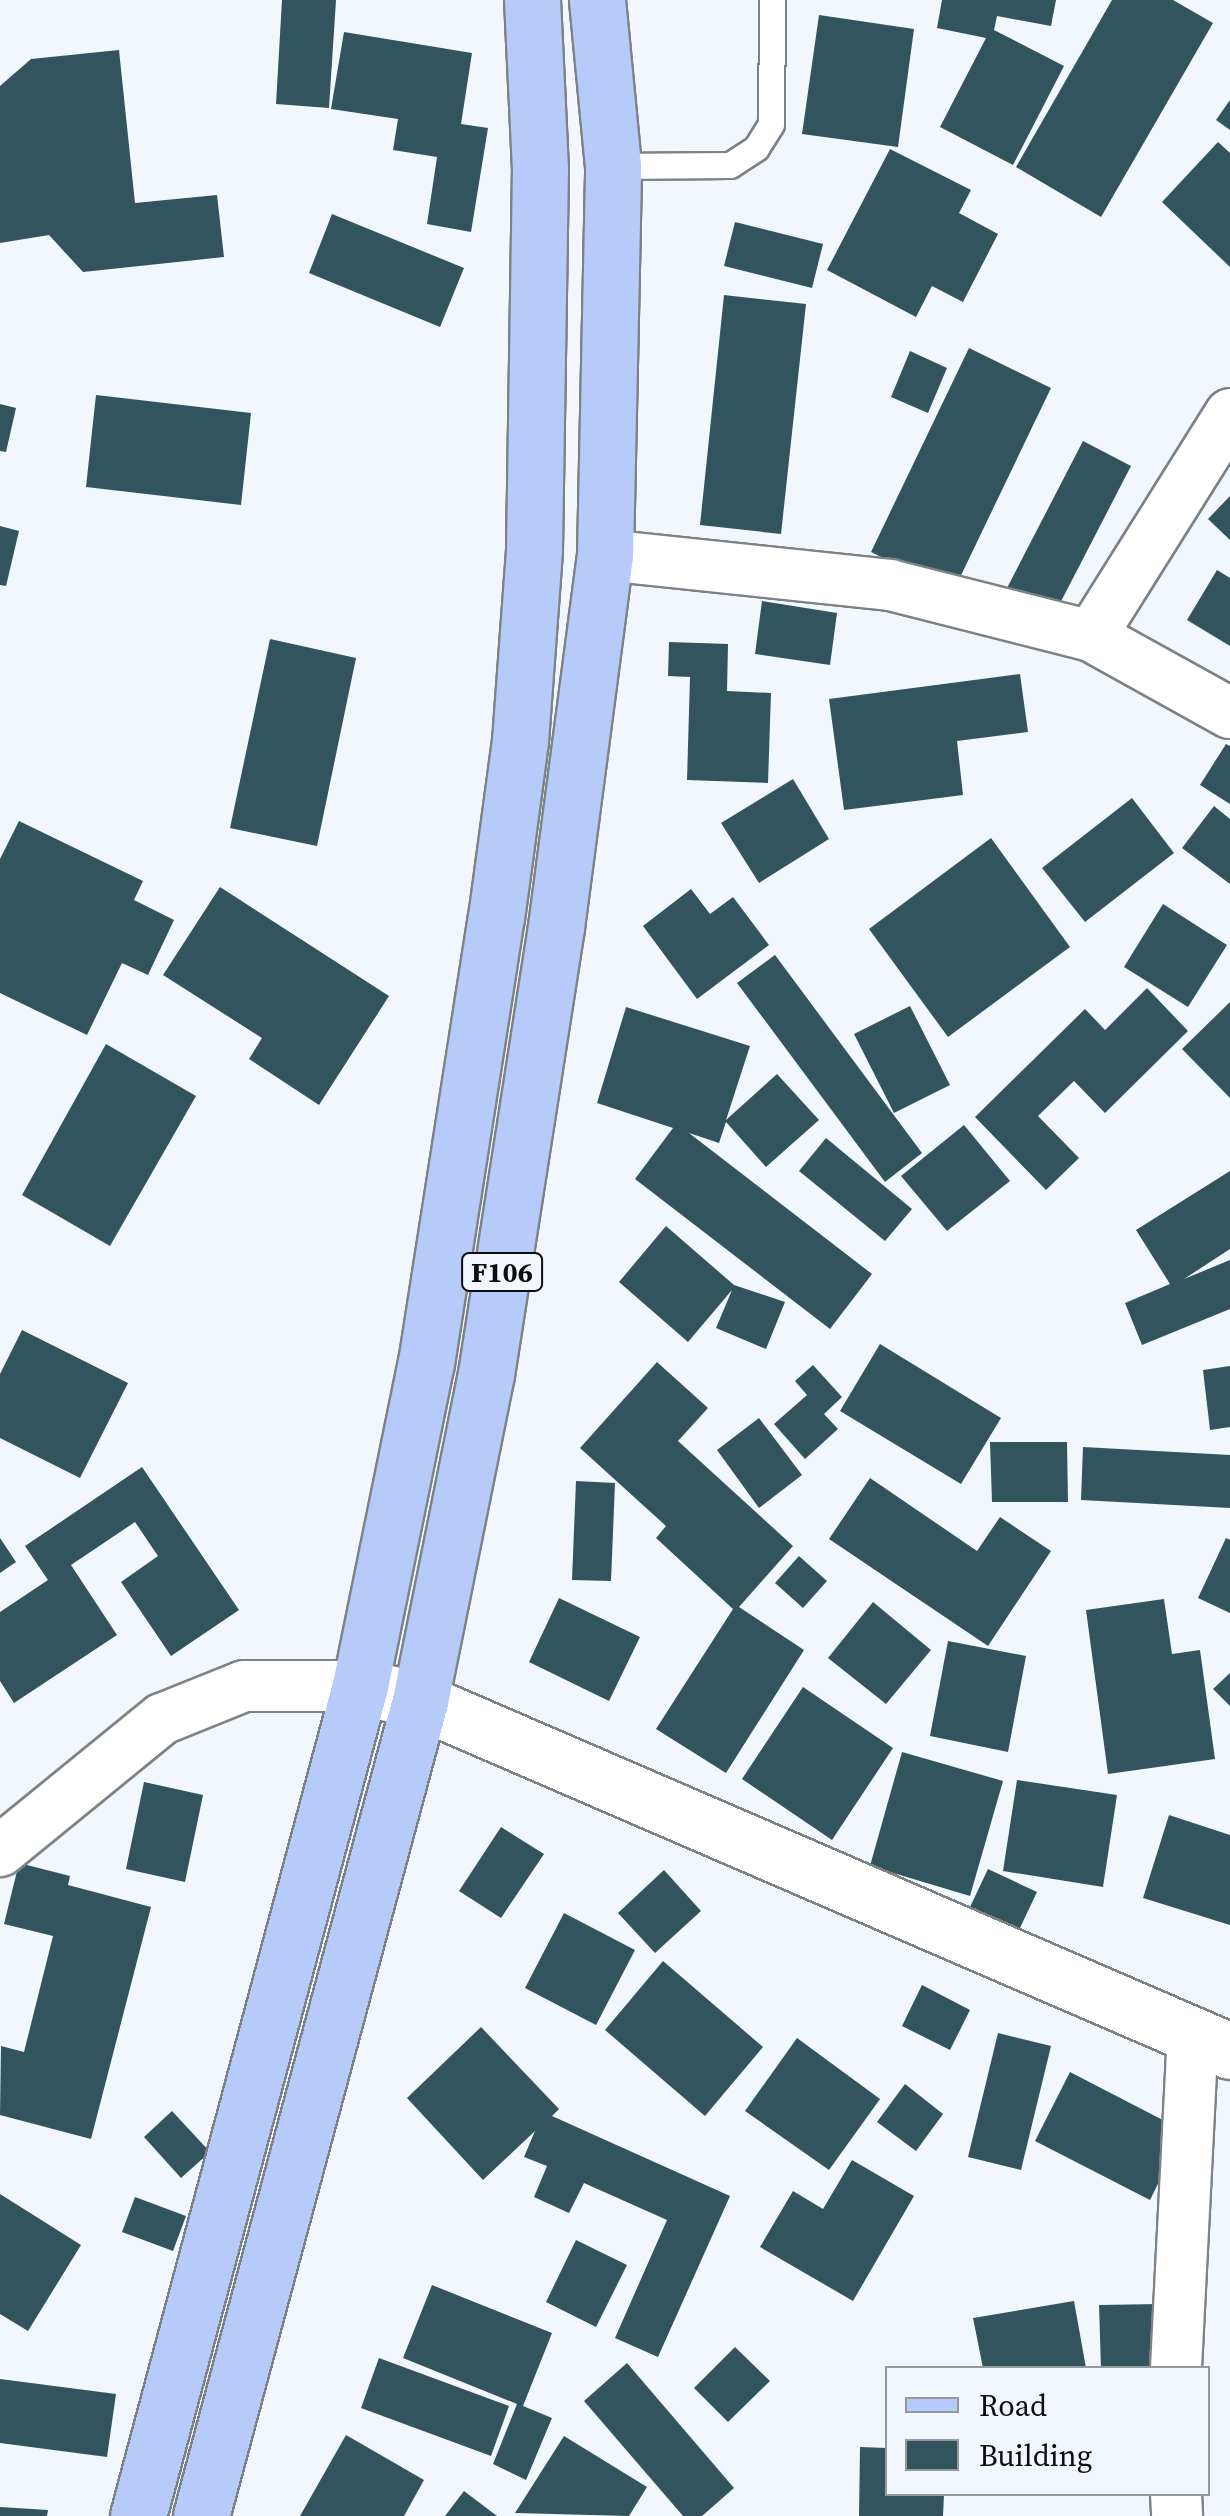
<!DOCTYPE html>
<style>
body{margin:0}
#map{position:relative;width:1230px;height:2516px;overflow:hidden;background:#f1f7fc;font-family:"Source Serif 4",serif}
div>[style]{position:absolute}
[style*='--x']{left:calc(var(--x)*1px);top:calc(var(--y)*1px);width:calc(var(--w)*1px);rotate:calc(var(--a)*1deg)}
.building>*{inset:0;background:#32545e}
.roads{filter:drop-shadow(2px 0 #7d8286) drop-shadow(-2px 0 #7d8286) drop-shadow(0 2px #7d8286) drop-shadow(0 -2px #7d8286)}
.service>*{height:25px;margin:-12.5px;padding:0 12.5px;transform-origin:12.5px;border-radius:12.5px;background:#fff}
.minor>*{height:50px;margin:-25px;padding:0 25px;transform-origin:25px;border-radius:25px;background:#fff}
.tertiary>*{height:55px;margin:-27.5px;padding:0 27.5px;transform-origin:27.5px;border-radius:27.5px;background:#fff}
.primary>*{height:55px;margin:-27.5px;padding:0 27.5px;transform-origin:27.5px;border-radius:27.5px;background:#b6cbf9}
span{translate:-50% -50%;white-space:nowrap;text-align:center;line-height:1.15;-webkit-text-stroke:10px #f1f7fc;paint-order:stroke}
.shield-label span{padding:2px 8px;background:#f1f7fc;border:2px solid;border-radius:8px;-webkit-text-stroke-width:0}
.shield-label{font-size:28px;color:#0b0d0e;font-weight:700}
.legend{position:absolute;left:885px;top:2366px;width:325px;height:130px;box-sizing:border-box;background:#f1f7fc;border:2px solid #95999d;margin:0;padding:12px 18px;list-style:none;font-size:30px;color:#0b0d0e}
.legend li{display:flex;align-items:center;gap:20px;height:50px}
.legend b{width:50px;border:2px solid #95999d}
</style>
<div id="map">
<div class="building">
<div style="clip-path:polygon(282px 0,336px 0,329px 108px,276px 104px)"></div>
<div style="clip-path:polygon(942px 0,1056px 0,1051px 26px,997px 16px,994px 30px,1064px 66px,1013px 165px,940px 127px,986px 38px,937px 28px)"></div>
<div style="clip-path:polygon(1112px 0,1173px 0,1213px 23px,1101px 217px,1016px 167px)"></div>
<div style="clip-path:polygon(819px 15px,914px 29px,898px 147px,802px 134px)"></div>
<div style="clip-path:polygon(344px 32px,472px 53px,461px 124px,488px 128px,471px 232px,427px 224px,437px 157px,393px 150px,398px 119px,331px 109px)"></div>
<div style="clip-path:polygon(119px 50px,135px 203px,217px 195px,224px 257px,83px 272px,49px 235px,0 243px,0 86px,31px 59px)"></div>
<div style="clip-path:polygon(1230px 100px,1230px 130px,1216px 120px)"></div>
<div style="clip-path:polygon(1218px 142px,1230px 153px,1230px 267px,1162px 202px)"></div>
<div style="clip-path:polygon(890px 149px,971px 190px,959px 213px,998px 234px,963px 302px,932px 286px,916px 317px,827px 270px)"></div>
<div style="clip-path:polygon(332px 214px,464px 268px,440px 327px,309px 273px)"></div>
<div style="clip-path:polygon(735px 222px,823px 244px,812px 288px,724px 266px)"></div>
<div style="clip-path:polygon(724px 295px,806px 304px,781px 534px,700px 525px)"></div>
<div style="clip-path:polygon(969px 348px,1051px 388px,953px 592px,871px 552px)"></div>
<div style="clip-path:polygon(910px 351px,947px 368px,928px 413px,891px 397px)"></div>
<div style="clip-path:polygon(96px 395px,251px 413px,241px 505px,86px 487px)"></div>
<div style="clip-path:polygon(0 404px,16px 408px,6px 452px,0 451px)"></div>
<div style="clip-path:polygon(1083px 441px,1131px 466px,1055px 613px,1007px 588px)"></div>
<div style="clip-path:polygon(1230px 496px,1230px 540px,1208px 519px)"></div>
<div style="clip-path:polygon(0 526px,19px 531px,6px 586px,0 585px)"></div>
<div style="clip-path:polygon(1217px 570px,1230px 578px,1230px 646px,1187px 620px)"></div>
<div style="clip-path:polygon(762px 601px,837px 613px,830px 665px,755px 654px)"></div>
<div style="clip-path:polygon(270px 639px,356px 658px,317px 846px,230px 828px)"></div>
<div style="clip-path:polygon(669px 642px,728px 644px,727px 691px,771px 693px,768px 783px,687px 780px,690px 677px,668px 676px)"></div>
<div style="clip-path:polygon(1020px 674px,1028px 732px,957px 741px,963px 795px,844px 810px,829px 699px)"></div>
<div style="clip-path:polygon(1226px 744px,1230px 746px,1230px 804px,1200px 785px)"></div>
<div style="clip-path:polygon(793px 779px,829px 839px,759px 883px,721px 823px)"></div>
<div style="clip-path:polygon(1132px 798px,1174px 853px,1085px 922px,1042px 868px)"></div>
<div style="clip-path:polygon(1214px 806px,1230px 819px,1230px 884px,1182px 848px)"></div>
<div style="clip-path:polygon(19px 821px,143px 881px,134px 900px,174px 920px,148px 975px,122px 963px,87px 1035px,0 993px,0 859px)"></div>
<div style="clip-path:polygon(991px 838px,1070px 947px,948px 1037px,869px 929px)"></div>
<div style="clip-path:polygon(220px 887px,389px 996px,319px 1105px,249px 1059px,262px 1038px,163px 975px)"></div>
<div style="clip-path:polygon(691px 889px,710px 914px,733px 897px,769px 945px,697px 999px,643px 926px)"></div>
<div style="clip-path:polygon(1163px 904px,1227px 945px,1188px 1007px,1124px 967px)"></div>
<div style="clip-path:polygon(775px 955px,922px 1153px,885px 1182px,737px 983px)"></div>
<div style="clip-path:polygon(1147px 988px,1188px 1031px,1105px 1113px,1074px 1081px,1038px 1116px,1079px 1158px,1046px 1190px,975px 1117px,1085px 1009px,1105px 1030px)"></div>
<div style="clip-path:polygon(1230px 1002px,1230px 1098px,1182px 1049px)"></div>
<div style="clip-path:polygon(910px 1006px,950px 1085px,894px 1113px,854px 1034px)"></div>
<div style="clip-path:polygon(626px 1007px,750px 1046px,726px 1120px,777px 1074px,819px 1120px,766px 1167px,726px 1122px,719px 1143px,689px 1133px,872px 1274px,830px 1329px,635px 1179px,673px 1128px,597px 1103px)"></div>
<div style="clip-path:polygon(106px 1044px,196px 1096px,110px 1246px,22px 1195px)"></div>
<div style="clip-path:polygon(964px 1125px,1010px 1181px,947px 1231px,901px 1176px)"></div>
<div style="clip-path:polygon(826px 1138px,912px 1209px,885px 1241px,799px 1171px)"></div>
<div style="clip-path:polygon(1230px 1171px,1230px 1249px,1184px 1279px,1230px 1260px,1230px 1309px,1142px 1345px,1125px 1303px,1170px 1284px,1136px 1230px)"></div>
<div style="clip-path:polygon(666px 1226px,734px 1285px,785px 1302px,766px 1349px,716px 1328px,732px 1290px,688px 1342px,619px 1282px)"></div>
<div style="clip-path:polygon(22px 1330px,128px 1383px,80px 1478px,0 1438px,0 1374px)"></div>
<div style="clip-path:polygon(880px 1344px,1001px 1418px,961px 1484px,840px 1411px)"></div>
<div style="clip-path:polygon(657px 1362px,708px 1408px,678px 1441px,793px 1546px,739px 1607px,804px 1650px,726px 1773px,656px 1729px,733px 1609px,656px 1538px,666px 1526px,580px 1448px)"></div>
<div style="clip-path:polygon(813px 1365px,842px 1397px,824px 1414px,838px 1429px,805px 1459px,774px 1424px,807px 1395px,795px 1381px)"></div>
<div style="clip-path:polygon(1230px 1366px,1230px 1427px,1210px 1430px,1203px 1370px)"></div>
<div style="clip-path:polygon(759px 1418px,802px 1475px,759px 1508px,717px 1450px)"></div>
<div style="clip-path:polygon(990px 1442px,1067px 1442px,1068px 1502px,992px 1502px)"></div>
<div style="clip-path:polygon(1083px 1447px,1230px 1455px,1230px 1508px,1081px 1500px)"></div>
<div style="clip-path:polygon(142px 1467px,239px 1610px,171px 1656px,121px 1582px,158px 1556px,135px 1522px,71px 1565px,117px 1635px,14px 1703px,0 1681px,0 1612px,48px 1580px,25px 1546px)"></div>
<div style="clip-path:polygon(870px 1478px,977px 1551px,1000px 1517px,1051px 1551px,988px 1646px,829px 1539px)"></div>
<div style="clip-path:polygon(576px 1481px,615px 1483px,611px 1581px,572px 1580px)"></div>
<div style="clip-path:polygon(0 1538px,16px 1562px,0 1573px)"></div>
<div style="clip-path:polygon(1226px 1538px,1230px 1540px,1230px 1613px,1198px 1598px)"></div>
<div style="clip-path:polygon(799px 1556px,827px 1581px,803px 1608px,775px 1583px)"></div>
<div style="clip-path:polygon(559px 1598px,640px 1637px,609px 1701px,529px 1662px)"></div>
<div style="clip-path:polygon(1164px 1599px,1172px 1654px,1200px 1650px,1215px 1759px,1108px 1774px,1086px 1610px)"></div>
<div style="clip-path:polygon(873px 1602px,931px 1650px,886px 1704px,828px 1658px)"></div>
<div style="clip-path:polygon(948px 1641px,1026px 1656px,1008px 1752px,930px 1736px)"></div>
<div style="clip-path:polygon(1230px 1673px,1230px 1706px,1213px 1689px)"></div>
<div style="clip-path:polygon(803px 1687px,893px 1748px,832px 1840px,742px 1779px)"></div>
<div style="clip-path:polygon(902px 1752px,1003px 1781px,970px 1896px,870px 1866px)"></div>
<div style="clip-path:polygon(1017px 1780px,1117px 1795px,1103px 1887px,1003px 1871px)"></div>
<div style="clip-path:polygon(144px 1782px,203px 1795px,185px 1882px,126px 1869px)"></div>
<div style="clip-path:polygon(1169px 1815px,1230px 1835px,1230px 1925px,1143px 1898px)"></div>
<div style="clip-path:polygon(501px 1827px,544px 1854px,501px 1918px,459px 1891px)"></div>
<div style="clip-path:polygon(19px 1863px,70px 1876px,68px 1885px,151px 1907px,91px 2139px,0 2115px,1px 2046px,24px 2052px,53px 1936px,4px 1924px)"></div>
<div style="clip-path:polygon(988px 1869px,1037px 1892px,1019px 1930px,970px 1907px)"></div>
<div style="clip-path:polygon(664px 1870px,701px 1911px,655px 1953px,618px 1913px)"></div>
<div style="clip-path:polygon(564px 1913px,635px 1950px,596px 2025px,525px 1988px)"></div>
<div style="clip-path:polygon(663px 1961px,763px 2047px,705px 2116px,605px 2030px)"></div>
<div style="clip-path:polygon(922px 1985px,970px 2010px,950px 2050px,902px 2026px)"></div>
<div style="clip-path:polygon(481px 2027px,559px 2109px,552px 2116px,730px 2196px,658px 2357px,615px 2338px,667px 2220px,584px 2183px,569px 2213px,534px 2197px,547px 2166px,524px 2157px,535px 2131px,483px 2180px,407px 2098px)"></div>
<div style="clip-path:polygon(998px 2033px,1051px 2046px,1021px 2170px,968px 2157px)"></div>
<div style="clip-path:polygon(797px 2038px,880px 2099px,829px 2170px,745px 2111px)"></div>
<div style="clip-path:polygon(1070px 2072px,1184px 2131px,1150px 2200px,1035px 2141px)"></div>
<div style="clip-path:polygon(905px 2084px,943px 2114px,916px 2151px,877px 2122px)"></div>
<div style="clip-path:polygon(172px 2111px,210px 2152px,181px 2178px,144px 2137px)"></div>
<div style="clip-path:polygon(852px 2160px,914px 2196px,853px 2301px,760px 2247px,793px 2191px,823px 2209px)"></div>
<div style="clip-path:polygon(0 2194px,81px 2245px,28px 2331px,0 2314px)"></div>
<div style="clip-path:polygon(135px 2197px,186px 2216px,173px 2251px,122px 2232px)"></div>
<div style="clip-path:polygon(576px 2240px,627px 2265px,596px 2327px,546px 2302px)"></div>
<div style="clip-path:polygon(432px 2285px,552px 2333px,523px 2406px,552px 2418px,526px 2480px,493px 2464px,517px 2404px,403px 2358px)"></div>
<div style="clip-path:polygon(1074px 2301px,1086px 2368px,983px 2368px,973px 2318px)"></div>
<div style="clip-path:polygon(1160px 2304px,1162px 2368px,1101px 2368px,1099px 2305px)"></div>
<div style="clip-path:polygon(735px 2347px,770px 2381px,728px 2422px,694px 2388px)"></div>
<div style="clip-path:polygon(379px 2358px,509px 2406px,491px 2456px,361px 2408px)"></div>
<div style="clip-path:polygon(627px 2363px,734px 2488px,702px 2516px,683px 2516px,584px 2401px)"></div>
<div style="clip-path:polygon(0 2379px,116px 2394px,107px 2457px,0 2443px)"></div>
<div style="clip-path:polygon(346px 2435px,424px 2480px,404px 2516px,300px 2516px)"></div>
<div style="clip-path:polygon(564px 2436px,647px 2487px,629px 2516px,515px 2513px)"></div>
<div style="clip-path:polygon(860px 2447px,888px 2448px,888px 2494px,944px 2494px,943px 2516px,859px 2516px)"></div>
<div style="clip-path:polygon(464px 2491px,497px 2516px,445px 2516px)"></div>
<div style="clip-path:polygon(0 2507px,48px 2510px,47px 2516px,0 2516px)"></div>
</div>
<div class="roads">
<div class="service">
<div style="--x:613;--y:166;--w:117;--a:-0.5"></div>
<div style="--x:730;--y:165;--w:31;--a:-33"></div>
<div style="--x:756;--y:148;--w:28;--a:-58"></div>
<div style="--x:771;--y:124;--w:124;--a:-89.5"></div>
</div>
<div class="minor">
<div style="--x:605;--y:555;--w:287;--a:6"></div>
<div style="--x:890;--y:585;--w:207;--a:14.2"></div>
<div style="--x:1091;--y:636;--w:159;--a:29"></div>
<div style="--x:1091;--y:636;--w:262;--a:-57.9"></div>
<div style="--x:0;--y:1851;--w:209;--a:-39.2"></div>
<div style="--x:162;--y:1719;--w:88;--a:-21.9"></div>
<div style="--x:244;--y:1686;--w:116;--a:0"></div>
<div style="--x:1176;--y:2368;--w:334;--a:-87.1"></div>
<div style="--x:1176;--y:2494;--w:22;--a:87"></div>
</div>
<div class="tertiary">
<div style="--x:360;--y:1686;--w:62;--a:14"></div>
<div style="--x:420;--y:1701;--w:882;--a:23.37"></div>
</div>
<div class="primary">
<div style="--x:138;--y:2516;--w:859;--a:-75.03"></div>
<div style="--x:360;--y:1686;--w:330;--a:-78.5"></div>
<div style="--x:426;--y:1363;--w:450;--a:-81.1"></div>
<div style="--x:496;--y:918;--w:179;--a:-82.3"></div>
<div style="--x:520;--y:741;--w:193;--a:-85.8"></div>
<div style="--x:534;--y:549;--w:380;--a:-89.1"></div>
<div style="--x:540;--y:169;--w:169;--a:-92.7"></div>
<div style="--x:201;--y:2516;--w:844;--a:-74.96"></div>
<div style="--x:420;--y:1701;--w:334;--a:-78.6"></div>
<div style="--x:486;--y:1374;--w:452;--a:-81.1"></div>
<div style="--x:556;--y:927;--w:375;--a:-82.5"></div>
<div style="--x:605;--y:555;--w:389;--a:-88.8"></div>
<div style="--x:613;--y:166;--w:167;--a:-95.5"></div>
</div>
</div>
<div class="shield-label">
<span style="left:502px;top:1272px">F106</span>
</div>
<ul class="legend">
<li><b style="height:12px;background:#b6cbf9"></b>Road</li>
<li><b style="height:28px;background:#32545e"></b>Building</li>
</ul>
</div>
